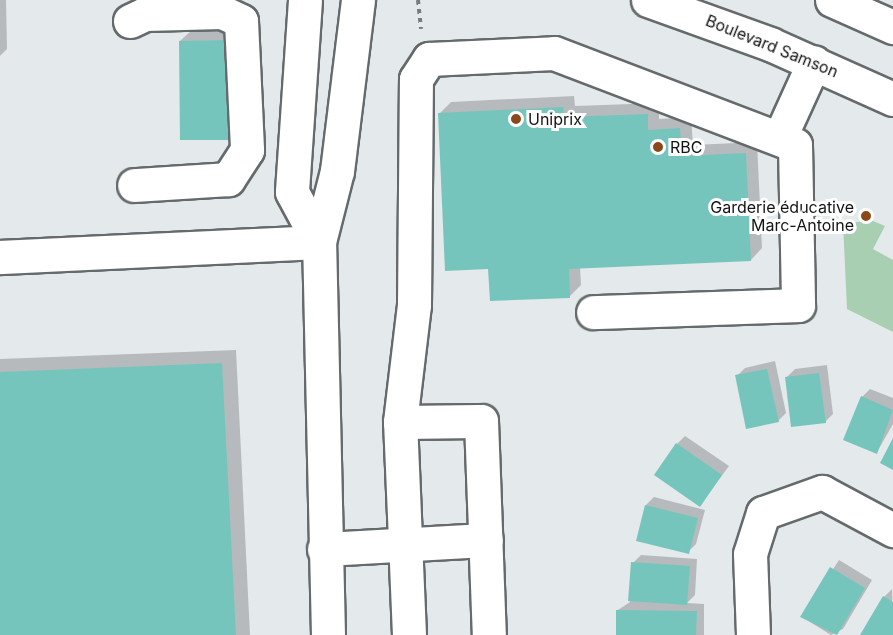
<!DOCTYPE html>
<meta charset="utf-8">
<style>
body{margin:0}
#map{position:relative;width:893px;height:635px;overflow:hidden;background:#e4e9eb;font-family:Inter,sans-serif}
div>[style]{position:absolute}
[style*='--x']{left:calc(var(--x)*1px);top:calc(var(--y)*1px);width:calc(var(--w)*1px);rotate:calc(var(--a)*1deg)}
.green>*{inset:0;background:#a9cfb2}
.shadow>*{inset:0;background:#0003}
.building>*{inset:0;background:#76c5bc}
.path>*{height:4px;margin-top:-2px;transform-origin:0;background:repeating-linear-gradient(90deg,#787b7c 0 4.5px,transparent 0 9px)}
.roads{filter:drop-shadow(2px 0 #656a6c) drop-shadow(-2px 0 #656a6c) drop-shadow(0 2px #656a6c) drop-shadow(0 -2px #656a6c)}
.minor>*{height:33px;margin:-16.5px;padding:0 16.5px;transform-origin:16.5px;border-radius:16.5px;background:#fff}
.dots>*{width:16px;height:16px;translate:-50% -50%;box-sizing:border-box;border:3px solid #fff;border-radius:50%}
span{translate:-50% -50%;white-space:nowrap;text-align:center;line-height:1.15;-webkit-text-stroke:6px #fff;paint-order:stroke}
.street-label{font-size:16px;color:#121414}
.poi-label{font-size:16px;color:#121414}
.left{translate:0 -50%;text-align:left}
.right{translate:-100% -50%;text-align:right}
</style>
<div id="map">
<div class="green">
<div style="clip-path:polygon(873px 221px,885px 226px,873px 249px,893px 260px,893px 332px,847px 309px,843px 223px)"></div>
</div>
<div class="shadow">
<div style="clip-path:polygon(0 0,6px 0,7px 49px,0 56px)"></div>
<div style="clip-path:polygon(242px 29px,243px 127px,180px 41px,192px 30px)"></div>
<div style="clip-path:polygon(574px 96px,575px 106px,659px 103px,659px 119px,691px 117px,693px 145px,757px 142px,762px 248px,751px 260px,580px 267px,581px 285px,569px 297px,490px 268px,440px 113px,451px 102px)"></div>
<div style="clip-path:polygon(236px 350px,250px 635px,0 635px,0 359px)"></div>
<div style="clip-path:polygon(775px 361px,786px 413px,778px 421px,737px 376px,745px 368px)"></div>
<div style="clip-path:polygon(827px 365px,833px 414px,825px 422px,787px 377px,795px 369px)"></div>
<div style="clip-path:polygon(870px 389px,893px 398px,893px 424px,877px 452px,862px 397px)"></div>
<div style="clip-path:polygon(685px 436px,729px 466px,700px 505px,677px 444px)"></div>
<div style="clip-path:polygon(654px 497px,705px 510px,696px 544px,688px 552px,646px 505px)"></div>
<div style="clip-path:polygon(641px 555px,697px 559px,695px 595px,687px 603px,704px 604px,704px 635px,618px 635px,618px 610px,630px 602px,633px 563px)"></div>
<div style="clip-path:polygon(839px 560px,872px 580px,843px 629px,831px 635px,802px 617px)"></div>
<div style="clip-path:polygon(892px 589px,893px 635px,861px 635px,884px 597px)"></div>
</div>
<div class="building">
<div style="clip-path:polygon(231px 40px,232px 140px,180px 140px,179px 41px)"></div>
<div style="clip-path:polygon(563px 107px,564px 117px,648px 114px,648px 130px,680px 128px,682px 156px,746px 153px,751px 261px,569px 269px,570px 298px,490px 301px,488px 269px,445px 271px,438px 113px)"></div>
<div style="clip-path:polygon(222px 363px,236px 635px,0 635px,0 372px)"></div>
<div style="clip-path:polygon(767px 369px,779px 422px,746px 429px,735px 375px)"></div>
<div style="clip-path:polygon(819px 373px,826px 423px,791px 427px,785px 377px)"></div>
<div style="clip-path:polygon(861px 396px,893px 410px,877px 454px,843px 440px)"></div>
<div style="clip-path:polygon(893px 438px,893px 470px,880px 463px)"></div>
<div style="clip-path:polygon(676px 443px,722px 475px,700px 507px,654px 475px)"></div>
<div style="clip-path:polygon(645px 505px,698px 518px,689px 554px,636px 541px)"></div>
<div style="clip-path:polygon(631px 562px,690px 566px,687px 605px,628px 601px)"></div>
<div style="clip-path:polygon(830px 567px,865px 588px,837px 635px,800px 617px)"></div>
<div style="clip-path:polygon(883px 596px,893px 602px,893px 635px,860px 635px)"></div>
<div style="clip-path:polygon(616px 610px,697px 611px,696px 635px,616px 635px)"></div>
</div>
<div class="path">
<div style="--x:418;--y:0;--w:29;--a:84"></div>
</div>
<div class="roads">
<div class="minor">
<div style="--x:305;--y:0;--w:192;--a:93.9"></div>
<div style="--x:292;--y:192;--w:57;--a:61.6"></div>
<div style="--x:648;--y:0;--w:130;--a:19.8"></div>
<div style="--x:770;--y:44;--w:135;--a:24.1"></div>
<div style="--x:832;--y:0;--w:67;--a:23.9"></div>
<div style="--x:130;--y:21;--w:17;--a:-25"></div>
<div style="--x:145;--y:14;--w:77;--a:-1.5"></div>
<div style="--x:222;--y:12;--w:21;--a:25"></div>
<div style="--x:241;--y:21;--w:129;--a:87.3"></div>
<div style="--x:247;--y:150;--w:35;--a:123"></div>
<div style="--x:228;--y:179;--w:94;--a:176.3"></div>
<div style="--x:780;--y:137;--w:82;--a:-65.6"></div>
<div style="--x:0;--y:257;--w:319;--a:-2.7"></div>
<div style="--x:400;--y:422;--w:81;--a:-0.7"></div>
<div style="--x:481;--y:421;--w:214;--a:87.9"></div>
<div style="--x:324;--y:549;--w:162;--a:-3.2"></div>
<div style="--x:328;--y:635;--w:393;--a:-91.3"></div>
<div style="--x:319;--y:242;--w:73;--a:-75.8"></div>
<div style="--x:337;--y:171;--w:172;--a:-83"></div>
<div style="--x:409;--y:635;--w:213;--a:-92.4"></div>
<div style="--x:400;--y:422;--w:118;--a:-83.2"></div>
<div style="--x:414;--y:305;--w:226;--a:-89.5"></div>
<div style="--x:416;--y:79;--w:24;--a:-57"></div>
<div style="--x:429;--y:59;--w:125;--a:-2.7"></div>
<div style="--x:554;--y:53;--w:258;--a:20.9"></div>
<div style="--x:795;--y:145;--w:160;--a:88.9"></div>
<div style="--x:798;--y:305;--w:205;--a:178"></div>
<div style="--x:753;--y:635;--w:81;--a:-92.1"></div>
<div style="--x:750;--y:554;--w:43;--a:-72.4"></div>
<div style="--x:763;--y:513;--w:63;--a:-19.6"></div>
<div style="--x:822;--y:492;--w:81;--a:28.2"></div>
</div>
</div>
<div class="dots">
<div style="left:516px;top:119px;background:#8b481b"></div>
<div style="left:658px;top:147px;background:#8b481b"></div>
<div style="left:866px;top:216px;background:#8b481b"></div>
</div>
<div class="street-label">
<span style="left:772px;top:46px;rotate:22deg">Boulevard Samson</span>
</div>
<div class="poi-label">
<span class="left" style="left:528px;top:119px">Uniprix</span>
<span class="left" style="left:670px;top:147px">RBC</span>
<span class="right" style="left:854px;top:216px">Garderie éducative<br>Marc-Antoine</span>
</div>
</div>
